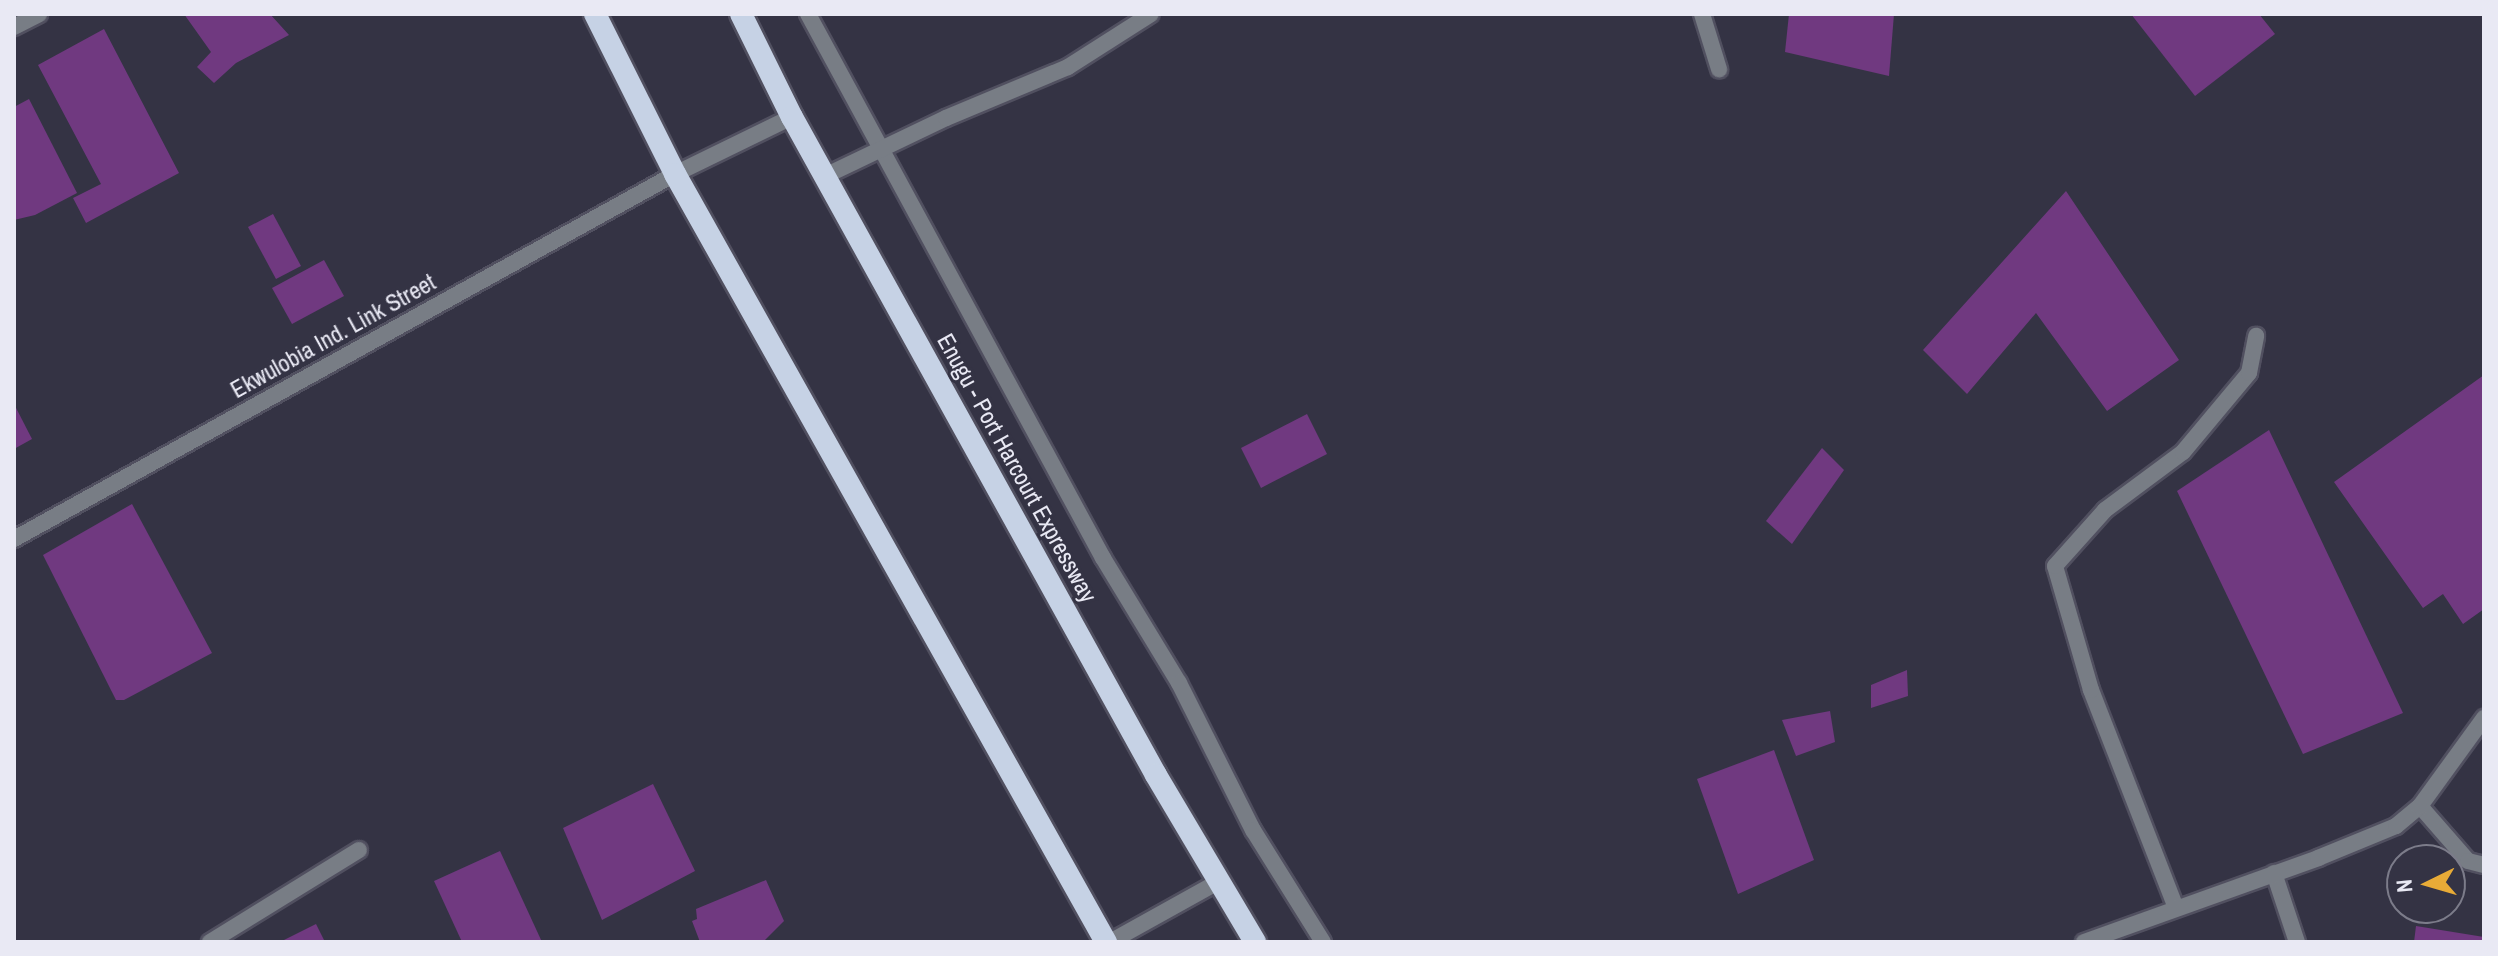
<!DOCTYPE html>
<style>
body{margin:0}
#map{position:relative;width:2498px;height:956px;overflow:hidden;background:#343344;font-family:"Archivo Narrow",sans-serif}
div>[style]{position:absolute}
[style*='--x']{left:calc(var(--x)*1px);top:calc(var(--y)*1px);width:calc(var(--w)*1px);rotate:calc(var(--a)*1deg)}
.building>*{inset:0;background:#703980}
.roads{filter:drop-shadow(2px 0 #515060) drop-shadow(-2px 0 #515060) drop-shadow(0 2px #515060) drop-shadow(0 -2px #515060)}
.minor>*{height:16px;margin:-8px;padding:0 8px;transform-origin:8px;border-radius:8px;background:#787d85}
.trunk>*{height:22px;margin:-11px;padding:0 11px;transform-origin:11px;border-radius:11px;background:#c6d2e5}
span{translate:-50% -50%;white-space:nowrap;text-align:center;line-height:1.15;-webkit-text-stroke:6px #343344;paint-order:stroke}
.street-label{font-size:24px;color:#e9e9f4}
.frame{position:absolute;inset:0;border:16px solid #e9e9f4;pointer-events:none}
.north{position:absolute;left:2386px;top:844px;width:80px;height:80px;box-sizing:border-box;background:#343344;border:2px solid #7c7c8a;border-radius:50%;rotate:265deg;font-size:22px;font-weight:700;line-height:32px;text-align:center;color:#e9e9f4}
.north::after{content:'';display:block;margin:auto;width:28px;height:36px;background:#e8ab37;clip-path:polygon(50% 0,100% 100%,50% 72%,0 100%)}
</style>
<div id="map">
<div class="building">
<div style="clip-path:polygon(184px 14px,270px 14px,289px 35px,236px 63px,214px 83px,197px 67px,211px 52px)"></div>
<div style="clip-path:polygon(1789px 14px,1894px 14px,1889px 76px,1785px 52px)"></div>
<div style="clip-path:polygon(2131px 14px,2259px 14px,2275px 34px,2195px 96px)"></div>
<div style="clip-path:polygon(104px 29px,179px 173px,86px 223px,73px 198px,101px 184px,38px 65px)"></div>
<div style="clip-path:polygon(29px 99px,77px 193px,35px 215px,14px 220px,14px 107px)"></div>
<div style="clip-path:polygon(2066px 191px,2179px 360px,2107px 411px,2036px 313px,1967px 394px,1923px 350px)"></div>
<div style="clip-path:polygon(273px 214px,301px 266px,276px 279px,248px 227px)"></div>
<div style="clip-path:polygon(324px 260px,344px 296px,292px 324px,272px 288px)"></div>
<div style="clip-path:polygon(2484px 375px,2484px 609px,2463px 624px,2443px 594px,2423px 608px,2334px 482px)"></div>
<div style="clip-path:polygon(14px 404px,32px 439px,14px 449px)"></div>
<div style="clip-path:polygon(1307px 414px,1327px 454px,1261px 488px,1241px 448px)"></div>
<div style="clip-path:polygon(2269px 430px,2403px 713px,2303px 754px,2177px 491px)"></div>
<div style="clip-path:polygon(1822px 448px,1844px 470px,1792px 544px,1766px 521px)"></div>
<div style="clip-path:polygon(132px 504px,212px 653px,124px 700px,116px 700px,43px 555px)"></div>
<div style="clip-path:polygon(1907px 670px,1908px 696px,1871px 708px,1871px 685px)"></div>
<div style="clip-path:polygon(1830px 711px,1835px 742px,1796px 756px,1782px 720px)"></div>
<div style="clip-path:polygon(1774px 750px,1814px 860px,1738px 894px,1697px 779px)"></div>
<div style="clip-path:polygon(653px 784px,695px 871px,602px 920px,563px 828px)"></div>
<div style="clip-path:polygon(500px 851px,542px 942px,462px 942px,434px 881px)"></div>
<div style="clip-path:polygon(766px 880px,784px 921px,763px 942px,700px 942px,692px 921px,697px 919px,696px 909px)"></div>
<div style="clip-path:polygon(316px 924px,325px 942px,280px 942px)"></div>
<div style="clip-path:polygon(2416px 926px,2484px 937px,2484px 942px,2414px 942px)"></div>
</div>
<div class="roads">
<div class="minor">
<div style="--x:808;--y:14;--w:619;--a:61.53"></div>
<div style="--x:1103;--y:558;--w:146;--a:58.7"></div>
<div style="--x:1179;--y:683;--w:165;--a:63.3"></div>
<div style="--x:1253;--y:830;--w:132;--a:58"></div>
<div style="--x:1702;--y:14;--w:58;--a:72.8"></div>
<div style="--x:14;--y:27;--w:28;--a:-27"></div>
<div style="--x:827;--y:175;--w:132;--a:-25.6"></div>
<div style="--x:946;--y:118;--w:132;--a:-22.7"></div>
<div style="--x:1068;--y:67;--w:98;--a:-32.6"></div>
<div style="--x:14;--y:539;--w:755;--a:-28.91"></div>
<div style="--x:675;--y:174;--w:130;--a:-26"></div>
<div style="--x:2420;--y:806;--w:73;--a:48.9"></div>
<div style="--x:2468;--y:861;--w:16;--a:14"></div>
<div style="--x:2274;--y:873;--w:73;--a:71.6"></div>
<div style="--x:2176;--y:908;--w:234;--a:-111.3"></div>
<div style="--x:2091;--y:690;--w:129;--a:-106.2"></div>
<div style="--x:2055;--y:566;--w:75;--a:-48.2"></div>
<div style="--x:2105;--y:510;--w:97;--a:-36.6"></div>
<div style="--x:2183;--y:452;--w:103;--a:-50.1"></div>
<div style="--x:2249;--y:373;--w:38;--a:-79"></div>
<div style="--x:210;--y:942;--w:175;--a:-31.7"></div>
<div style="--x:1110;--y:942;--w:124;--a:-29.1"></div>
<div style="--x:2084;--y:942;--w:249;--a:-19.7"></div>
<div style="--x:2318;--y:858;--w:84;--a:-22.3"></div>
<div style="--x:2396;--y:826;--w:31;--a:-40"></div>
<div style="--x:2420;--y:806;--w:109;--a:-54"></div>
</div>
<div class="trunk">
<div style="--x:595;--y:14;--w:179;--a:63.4"></div>
<div style="--x:675;--y:174;--w:881;--a:60.7"></div>
<div style="--x:741;--y:14;--w:115;--a:63.7"></div>
<div style="--x:792;--y:117;--w:752;--a:61.05"></div>
<div style="--x:1156;--y:775;--w:194;--a:59.3"></div>
</div>
</div>
<div class="street-label">
<span style="left:333px;top:336px;rotate:-29deg">Ekwulobia Ind. Link Street</span>
<span style="left:1017px;top:468px;rotate:61deg">Enugu - Port Harcourt Expressway</span>
</div>
<div class="frame"></div>
<div class="north">N</div>
</div>
